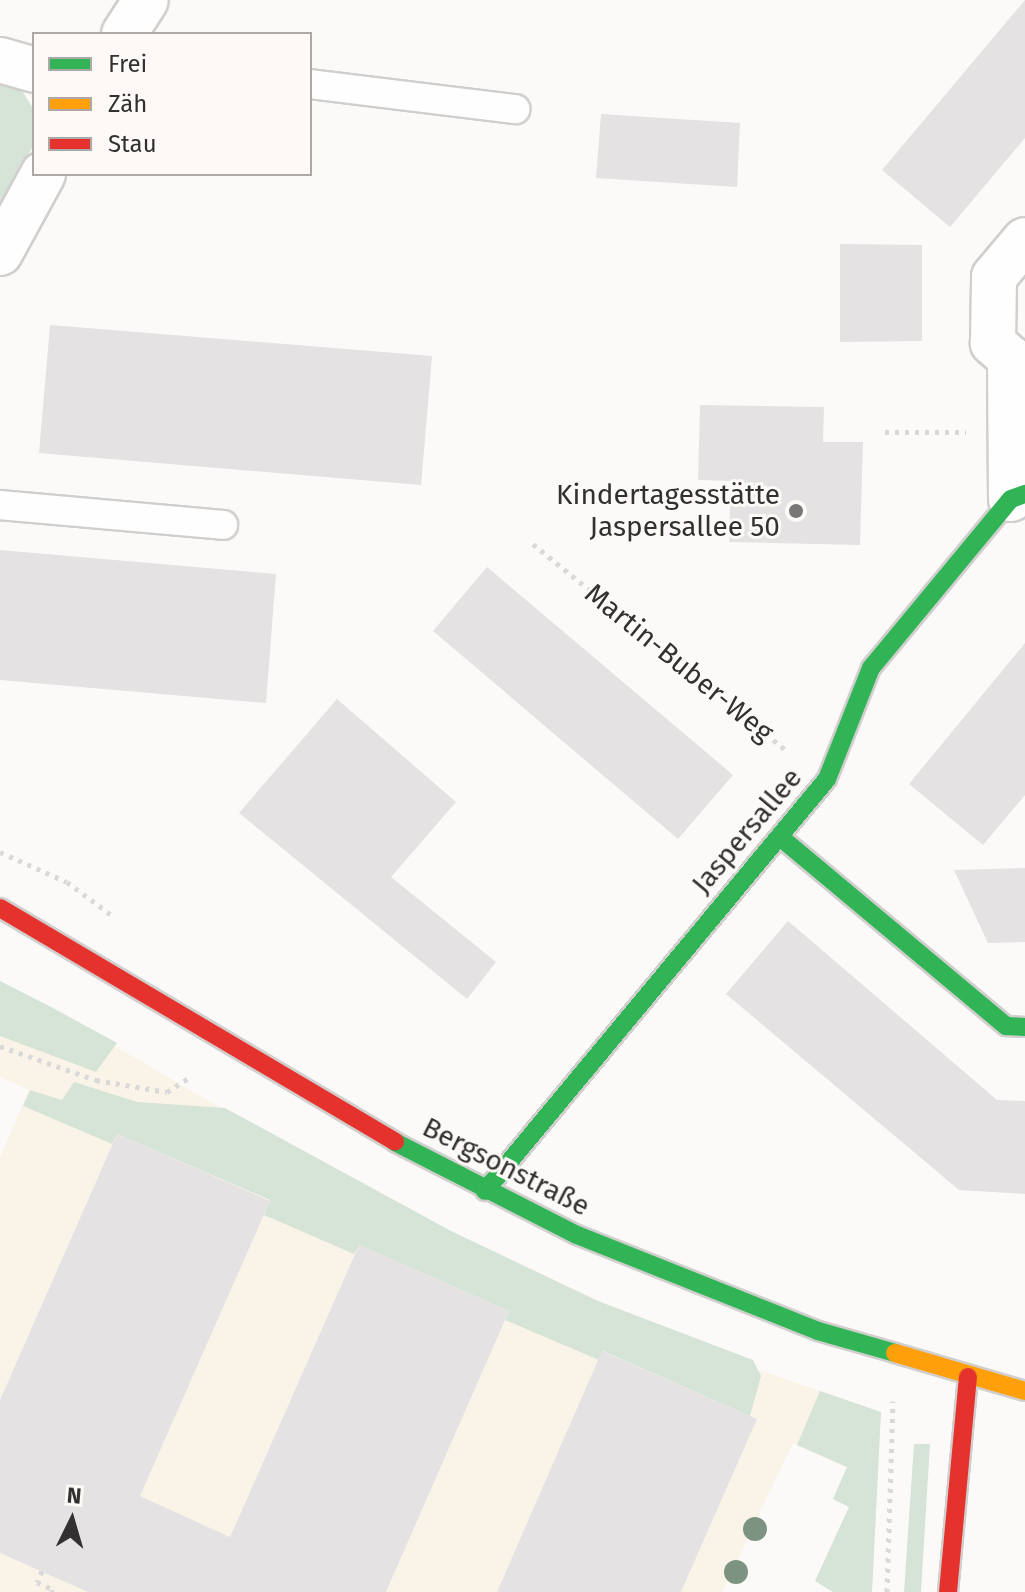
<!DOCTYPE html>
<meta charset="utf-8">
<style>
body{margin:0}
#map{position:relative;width:1025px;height:1592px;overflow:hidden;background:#fcfaf8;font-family:"Fira Sans",sans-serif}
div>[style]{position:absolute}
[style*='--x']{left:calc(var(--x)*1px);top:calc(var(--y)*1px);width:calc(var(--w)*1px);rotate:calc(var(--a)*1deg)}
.education>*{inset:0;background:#faf4e8}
.green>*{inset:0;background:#d6e3d7}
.building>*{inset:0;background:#e4e2e2}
.path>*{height:5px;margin-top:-2.5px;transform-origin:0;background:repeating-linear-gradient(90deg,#d9d9d9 0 4px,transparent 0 10px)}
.roads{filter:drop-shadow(2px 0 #d1cfce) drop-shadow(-2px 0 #d1cfce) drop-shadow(0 2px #d1cfce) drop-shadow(0 -2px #d1cfce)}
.lane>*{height:28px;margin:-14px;padding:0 14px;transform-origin:14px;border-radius:14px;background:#fffefe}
.street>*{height:44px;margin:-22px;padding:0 22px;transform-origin:22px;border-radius:22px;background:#fffefe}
.fast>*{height:18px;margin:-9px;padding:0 9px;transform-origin:9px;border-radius:9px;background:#30b455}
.slow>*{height:18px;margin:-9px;padding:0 9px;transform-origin:9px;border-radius:9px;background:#ff9f0a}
.jam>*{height:18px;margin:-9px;padding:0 9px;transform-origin:9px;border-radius:9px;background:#e5322d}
.trees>*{width:24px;height:24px;margin:-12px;border-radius:50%;background:#7c9381}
.dots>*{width:22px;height:22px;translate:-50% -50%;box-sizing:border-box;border:4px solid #fdf9f7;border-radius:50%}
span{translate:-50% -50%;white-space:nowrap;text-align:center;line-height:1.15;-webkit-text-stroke:6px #fdf9f7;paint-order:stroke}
.poi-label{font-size:28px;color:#323030}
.right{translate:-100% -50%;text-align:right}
.street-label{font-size:28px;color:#323030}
.legend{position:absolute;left:32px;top:32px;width:280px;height:144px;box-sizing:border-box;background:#fdf9f7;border:2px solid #aca9a7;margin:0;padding:10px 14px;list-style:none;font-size:24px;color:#323030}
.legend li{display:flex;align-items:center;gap:16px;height:40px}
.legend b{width:40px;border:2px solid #aca9a7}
.north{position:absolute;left:32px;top:1480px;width:80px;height:80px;-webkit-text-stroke:6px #fdf9f7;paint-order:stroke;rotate:5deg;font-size:22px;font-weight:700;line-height:32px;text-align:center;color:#323030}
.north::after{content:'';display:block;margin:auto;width:28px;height:36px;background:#323030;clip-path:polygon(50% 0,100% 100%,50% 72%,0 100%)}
</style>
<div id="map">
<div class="education">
<div style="clip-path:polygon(0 1002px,105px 1040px,382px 1203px,681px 1343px,881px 1412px,872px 1592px,833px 1592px,815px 1581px,849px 1507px,833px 1499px,847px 1468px,793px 1443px,722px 1592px,681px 1592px,757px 1419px,603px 1351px,497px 1592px,386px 1592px,509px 1311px,359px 1245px,230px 1537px,140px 1496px,270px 1201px,117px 1134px,0 1400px,0 1157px,29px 1090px,0 1077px)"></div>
<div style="clip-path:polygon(0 1535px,88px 1592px,0 1592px)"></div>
</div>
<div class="green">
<div style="clip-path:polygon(0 80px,16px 81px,34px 110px,34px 145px,0 203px)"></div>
<div style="clip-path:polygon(0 981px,53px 1008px,117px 1043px,96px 1072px,0 1036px)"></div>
<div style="clip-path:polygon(74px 1082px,137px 1102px,225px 1108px,451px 1231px,598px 1301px,753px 1360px,761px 1376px,750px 1416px,603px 1351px,599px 1360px,505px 1320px,509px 1311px,359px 1245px,354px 1254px,264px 1215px,270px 1200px,117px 1134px,112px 1144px,23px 1106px,30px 1090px,62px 1100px)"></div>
<div style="clip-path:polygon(820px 1391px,881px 1412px,872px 1592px,833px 1592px,815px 1581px,849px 1507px,833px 1499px,847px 1467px,797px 1445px)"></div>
<div style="clip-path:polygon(914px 1444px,930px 1444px,921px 1592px,904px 1592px)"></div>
</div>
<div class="building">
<div style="clip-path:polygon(1025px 0,1025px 138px,950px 227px,882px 170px)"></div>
<div style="clip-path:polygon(601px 114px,740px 123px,737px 187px,596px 178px)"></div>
<div style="clip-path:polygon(840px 244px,922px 245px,922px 341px,840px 342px)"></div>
<div style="clip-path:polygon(50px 325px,432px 356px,421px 485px,39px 453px)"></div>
<div style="clip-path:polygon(700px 405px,824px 407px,823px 442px,863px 442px,860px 545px,729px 542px,731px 481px,698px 480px)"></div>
<div style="clip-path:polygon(0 550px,276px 574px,266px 703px,0 680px)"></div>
<div style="clip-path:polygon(487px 567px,733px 775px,678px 839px,433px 631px)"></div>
<div style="clip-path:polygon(1025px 643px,1025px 795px,983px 845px,909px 784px)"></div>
<div style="clip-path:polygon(337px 699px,456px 802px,391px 877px,496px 962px,467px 999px,239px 813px)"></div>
<div style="clip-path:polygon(1025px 868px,1025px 942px,988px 943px,954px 870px)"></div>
<div style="clip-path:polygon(788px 921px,997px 1100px,1025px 1101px,1025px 1194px,959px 1190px,726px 994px)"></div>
<div style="clip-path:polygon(117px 1134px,270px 1201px,140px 1496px,230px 1537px,359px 1245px,509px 1311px,386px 1592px,88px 1592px,0 1553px,0 1400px)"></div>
<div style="clip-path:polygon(602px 1351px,757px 1419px,681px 1592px,497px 1592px)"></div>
</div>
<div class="path">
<div style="--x:885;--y:432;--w:81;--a:0"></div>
<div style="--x:533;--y:544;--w:328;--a:39.2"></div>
<div style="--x:0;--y:852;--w:73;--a:24.1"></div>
<div style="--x:67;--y:882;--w:57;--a:36.5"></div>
<div style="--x:0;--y:1046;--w:102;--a:19.5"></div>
<div style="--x:96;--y:1080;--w:72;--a:9.6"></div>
<div style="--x:167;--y:1092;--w:30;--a:-33"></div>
<div style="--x:42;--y:1571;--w:12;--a:114"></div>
<div style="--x:37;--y:1582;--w:17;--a:25"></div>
<div style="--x:50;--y:1592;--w:9;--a:0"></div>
<div style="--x:887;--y:1592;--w:191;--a:-88.2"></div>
</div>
<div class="roads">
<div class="lane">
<div style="--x:310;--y:84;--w:207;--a:7"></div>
<div style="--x:0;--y:505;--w:224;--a:5.1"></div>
</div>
<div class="street">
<div style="--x:124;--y:34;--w:40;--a:-57.1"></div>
<div style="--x:0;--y:60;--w:35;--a:16"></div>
<div style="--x:0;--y:253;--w:90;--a:-61.4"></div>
<div style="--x:1011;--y:499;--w:141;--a:-90.4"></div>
<div style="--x:1010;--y:358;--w:23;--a:-139"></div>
<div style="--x:993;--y:343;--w:66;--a:-89.1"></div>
<div style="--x:994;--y:277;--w:48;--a:-50"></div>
</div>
<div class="fast">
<div style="--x:780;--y:837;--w:295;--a:39.9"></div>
<div style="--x:1006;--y:1026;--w:19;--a:3"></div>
<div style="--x:395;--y:1142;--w:204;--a:27.1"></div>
<div style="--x:577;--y:1235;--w:259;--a:21.7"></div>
<div style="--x:818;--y:1331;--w:80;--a:15.9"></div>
<div style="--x:485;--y:1191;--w:535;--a:-50.3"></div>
<div style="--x:827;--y:779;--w:119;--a:-68.4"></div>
<div style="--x:871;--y:668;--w:219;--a:-50.4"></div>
<div style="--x:1011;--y:499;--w:15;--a:-20"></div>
</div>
<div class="slow">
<div style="--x:895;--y:1353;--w:135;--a:16.3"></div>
</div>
<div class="jam">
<div style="--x:0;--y:908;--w:459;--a:30.6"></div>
<div style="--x:948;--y:1592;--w:216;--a:-84.7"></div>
</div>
</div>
<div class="trees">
<div style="left:755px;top:1529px"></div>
<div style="left:736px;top:1572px"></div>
</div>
<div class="dots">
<div style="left:796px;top:511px;background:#797776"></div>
</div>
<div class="poi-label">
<span class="right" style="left:780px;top:511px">Kindertagesstätte<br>Jaspersallee 50</span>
</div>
<div class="street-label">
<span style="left:679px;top:663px;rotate:39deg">Martin-Buber-Weg</span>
<span style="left:747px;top:831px;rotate:-50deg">Jaspersallee</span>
<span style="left:506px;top:1167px;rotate:27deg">Bergsonstraße</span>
</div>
<ul class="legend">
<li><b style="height:10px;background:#30b455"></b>Frei</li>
<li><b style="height:10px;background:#ff9f0a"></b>Zäh</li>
<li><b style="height:10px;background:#e5322d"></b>Stau</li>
</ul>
<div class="north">N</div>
</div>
